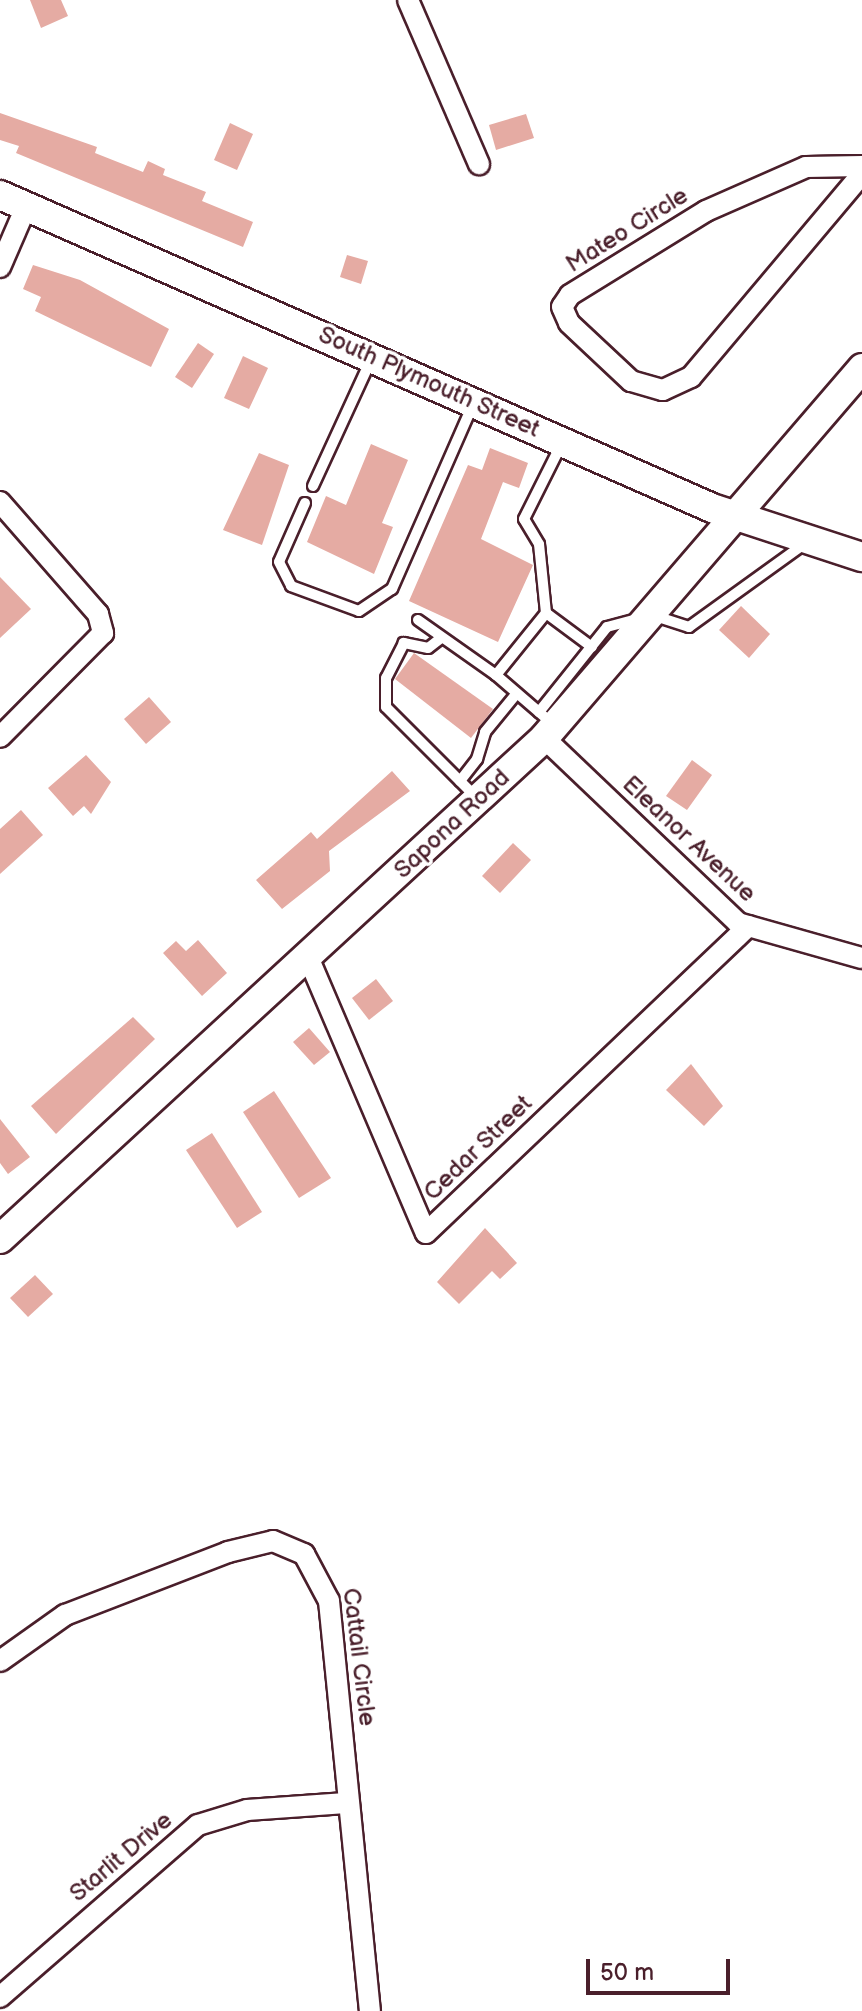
<!DOCTYPE html>
<style>
body{margin:0}
#map{position:relative;width:862px;height:2011px;overflow:hidden;background:#fff;font-family:"Balsamiq Sans",sans-serif}
div>[style]{position:absolute}
[style*='--x']{left:calc(var(--x)*1px);top:calc(var(--y)*1px);width:calc(var(--w)*1px);rotate:calc(var(--a)*1deg)}
.building>*{inset:0;background:#e5aba3}
.roads{filter:drop-shadow(2px 0 #4a1f2b) drop-shadow(-2px 0 #4a1f2b) drop-shadow(0 2px #4a1f2b) drop-shadow(0 -2px #4a1f2b)}
.lane>*{height:10px;margin:-5px;padding:0 5px;transform-origin:5px;border-radius:5px;background:#fff}
.street>*{height:20px;margin:-10px;padding:0 10px;transform-origin:10px;border-radius:10px;background:#fff}
.secondary>*{height:28px;margin:-14px;padding:0 14px;transform-origin:14px;border-radius:14px;background:#fff}
span{translate:-50% -50%;white-space:nowrap;text-align:center;line-height:1.15;-webkit-text-stroke:7px #fff;paint-order:stroke}
.street-label{font-size:24px;color:#4a1f2b}
.scale{position:absolute;left:586px;top:1959px;width:144px;height:36px;box-sizing:border-box;border:4px solid #4a1f2b;border-top:0;padding-left:10px;font-size:24px;line-height:28px;white-space:nowrap;color:#4a1f2b;-webkit-text-stroke:6px #fff;paint-order:stroke}
</style>
<div id="map">
<div class="building">
<div style="clip-path:polygon(30px 0,61px 0,68px 16px,41px 28px)"></div>
<div style="clip-path:polygon(0 113px,97px 147px,95px 153px,143px 172px,148px 161px,165px 169px,163px 175px,206px 192px,202px 201px,253px 222px,243px 247px,16px 153px,19px 146px,0 140px)"></div>
<div style="clip-path:polygon(526px 114px,534px 138px,496px 150px,489px 125px)"></div>
<div style="clip-path:polygon(230px 123px,253px 134px,237px 170px,214px 160px)"></div>
<div style="clip-path:polygon(347px 255px,368px 261px,361px 284px,340px 277px)"></div>
<div style="clip-path:polygon(33px 265px,80px 280px,169px 329px,151px 367px,35px 311px,41px 297px,23px 289px)"></div>
<div style="clip-path:polygon(198px 343px,214px 354px,192px 388px,175px 377px)"></div>
<div style="clip-path:polygon(243px 356px,268px 368px,249px 409px,224px 398px)"></div>
<div style="clip-path:polygon(371px 444px,408px 460px,382px 523px,393px 527px,374px 574px,307px 542px,326px 496px,346px 505px)"></div>
<div style="clip-path:polygon(490px 448px,528px 463px,519px 488px,503px 482px,481px 539px,533px 565px,498px 642px,409px 601px,468px 465px,482px 470px)"></div>
<div style="clip-path:polygon(259px 453px,289px 465px,262px 545px,223px 530px)"></div>
<div style="clip-path:polygon(0 577px,31px 609px,0 638px)"></div>
<div style="clip-path:polygon(741px 606px,770px 634px,749px 658px,719px 630px)"></div>
<div style="clip-path:polygon(414px 653px,493px 709px,471px 738px,395px 679px)"></div>
<div style="clip-path:polygon(149px 697px,171px 722px,146px 744px,124px 719px)"></div>
<div style="clip-path:polygon(86px 755px,111px 782px,91px 814px,84px 806px,73px 816px,48px 788px)"></div>
<div style="clip-path:polygon(692px 760px,712px 775px,687px 810px,666px 796px)"></div>
<div style="clip-path:polygon(392px 771px,410px 791px,329px 851px,330px 871px,282px 909px,256px 880px,311px 832px,317px 839px)"></div>
<div style="clip-path:polygon(21px 810px,43px 835px,0 874px,0 829px)"></div>
<div style="clip-path:polygon(513px 843px,531px 860px,500px 893px,482px 876px)"></div>
<div style="clip-path:polygon(198px 940px,227px 973px,202px 996px,163px 953px,176px 941px,186px 951px)"></div>
<div style="clip-path:polygon(376px 979px,393px 1001px,369px 1020px,352px 998px)"></div>
<div style="clip-path:polygon(133px 1017px,155px 1039px,56px 1134px,31px 1106px)"></div>
<div style="clip-path:polygon(309px 1028px,330px 1052px,314px 1065px,293px 1042px)"></div>
<div style="clip-path:polygon(691px 1064px,723px 1106px,704px 1126px,666px 1090px)"></div>
<div style="clip-path:polygon(274px 1091px,331px 1178px,299px 1198px,243px 1112px)"></div>
<div style="clip-path:polygon(0 1119px,30px 1157px,8px 1174px,0 1163px)"></div>
<div style="clip-path:polygon(212px 1133px,262px 1212px,237px 1228px,186px 1150px)"></div>
<div style="clip-path:polygon(485px 1228px,517px 1263px,500px 1279px,492px 1271px,459px 1304px,437px 1282px)"></div>
<div style="clip-path:polygon(35px 1275px,53px 1294px,28px 1317px,10px 1298px)"></div>
</div>
<div class="roads">
<div class="lane">
<div style="--x:313;--y:486;--w:136;--a:-65.3"></div>
<div style="--x:305;--y:503;--w:64;--a:113.8"></div>
<div style="--x:279;--y:562;--w:27;--a:63"></div>
<div style="--x:291;--y:586;--w:72;--a:20.2"></div>
<div style="--x:359;--y:611;--w:40;--a:-34"></div>
<div style="--x:392;--y:589;--w:199;--a:-66.3"></div>
<div style="--x:546;--y:613;--w:57;--a:36.5"></div>
<div style="--x:652;--y:615;--w:39;--a:18"></div>
<div style="--x:689;--y:627;--w:145;--a:-35.8"></div>
<div style="--x:418;--y:620;--w:95;--a:35.2"></div>
<div style="--x:441;--y:638;--w:16;--a:142"></div>
<div style="--x:428;--y:648;--w:25;--a:-168"></div>
<div style="--x:404;--y:643;--w:39;--a:117"></div>
<div style="--x:386;--y:678;--w:29;--a:90"></div>
<div style="--x:386;--y:707;--w:129;--a:45"></div>
<div style="--x:539;--y:712;--w:109;--a:-51.3"></div>
<div style="--x:607;--y:627;--w:31;--a:-15"></div>
<div style="--x:554;--y:725;--w:77;--a:-139.2"></div>
<div style="--x:496;--y:675;--w:80;--a:-51.1"></div>
<div style="--x:546;--y:613;--w:69;--a:-95.8"></div>
<div style="--x:539;--y:544;--w:29;--a:-121"></div>
<div style="--x:524;--y:519;--w:85;--a:-63.4"></div>
<div style="--x:460;--y:781;--w:28;--a:-52"></div>
<div style="--x:477;--y:759;--w:28;--a:-73"></div>
<div style="--x:485;--y:732;--w:50;--a:-50.6"></div>
</div>
<div class="street">
<div style="--x:408;--y:0;--w:179;--a:66.6"></div>
<div style="--x:862;--y:166;--w:56;--a:179"></div>
<div style="--x:806;--y:167;--w:109;--a:156.3"></div>
<div style="--x:706;--y:211;--w:160;--a:148.3"></div>
<div style="--x:570;--y:295;--w:14;--a:124"></div>
<div style="--x:562;--y:307;--w:17;--a:66"></div>
<div style="--x:569;--y:323;--w:85;--a:43.1"></div>
<div style="--x:631;--y:381;--w:33;--a:16"></div>
<div style="--x:663;--y:390;--w:31;--a:-25"></div>
<div style="--x:691;--y:377;--w:265;--a:-49.9"></div>
<div style="--x:0;--y:267;--w:65;--a:-66.6"></div>
<div style="--x:0;--y:502;--w:149;--a:48.8"></div>
<div style="--x:98;--y:614;--w:20;--a:75"></div>
<div style="--x:103;--y:633;--w:146;--a:134.7"></div>
<div style="--x:544;--y:738;--w:268;--a:43.6"></div>
<div style="--x:738;--y:923;--w:129;--a:15.8"></div>
<div style="--x:308;--y:957;--w:300;--a:66.9"></div>
<div style="--x:426;--y:1233;--w:445;--a:-43.6"></div>
<div style="--x:0;--y:1661;--w:80;--a:-35.3"></div>
<div style="--x:65;--y:1615;--w:175;--a:-21.1"></div>
<div style="--x:228;--y:1552;--w:46;--a:-13.7"></div>
<div style="--x:273;--y:1541;--w:34;--a:23"></div>
<div style="--x:304;--y:1554;--w:53;--a:62"></div>
<div style="--x:329;--y:1601;--w:412;--a:84.3"></div>
<div style="--x:0;--y:1997;--w:262;--a:-41"></div>
<div style="--x:198;--y:1825;--w:51;--a:-17"></div>
<div style="--x:247;--y:1810;--w:99;--a:-4"></div>
</div>
<div class="secondary">
<div style="--x:0;--y:195;--w:778;--a:23.73"></div>
<div style="--x:712;--y:508;--w:158;--a:18.1"></div>
<div style="--x:0;--y:1239;--w:740;--a:-42.64"></div>
<div style="--x:544;--y:738;--w:488;--a:-49.3"></div>
</div>
</div>
<div class="street-label">
<span style="left:627px;top:230px;rotate:-32deg">Mateo Circle</span>
<span style="left:429px;top:382px;rotate:24deg">South Plymouth Street</span>
<span style="left:452px;top:824px;rotate:-43deg">Sapona Road</span>
<span style="left:689px;top:839px;rotate:43deg">Eleanor Avenue</span>
<span style="left:478px;top:1148px;rotate:-44deg">Cedar Street</span>
<span style="left:359px;top:1657px;rotate:83deg">Cattail Circle</span>
<span style="left:121px;top:1857px;rotate:-40deg">Starlit Drive</span>
</div>
<div class="scale">50 m</div>
</div>
